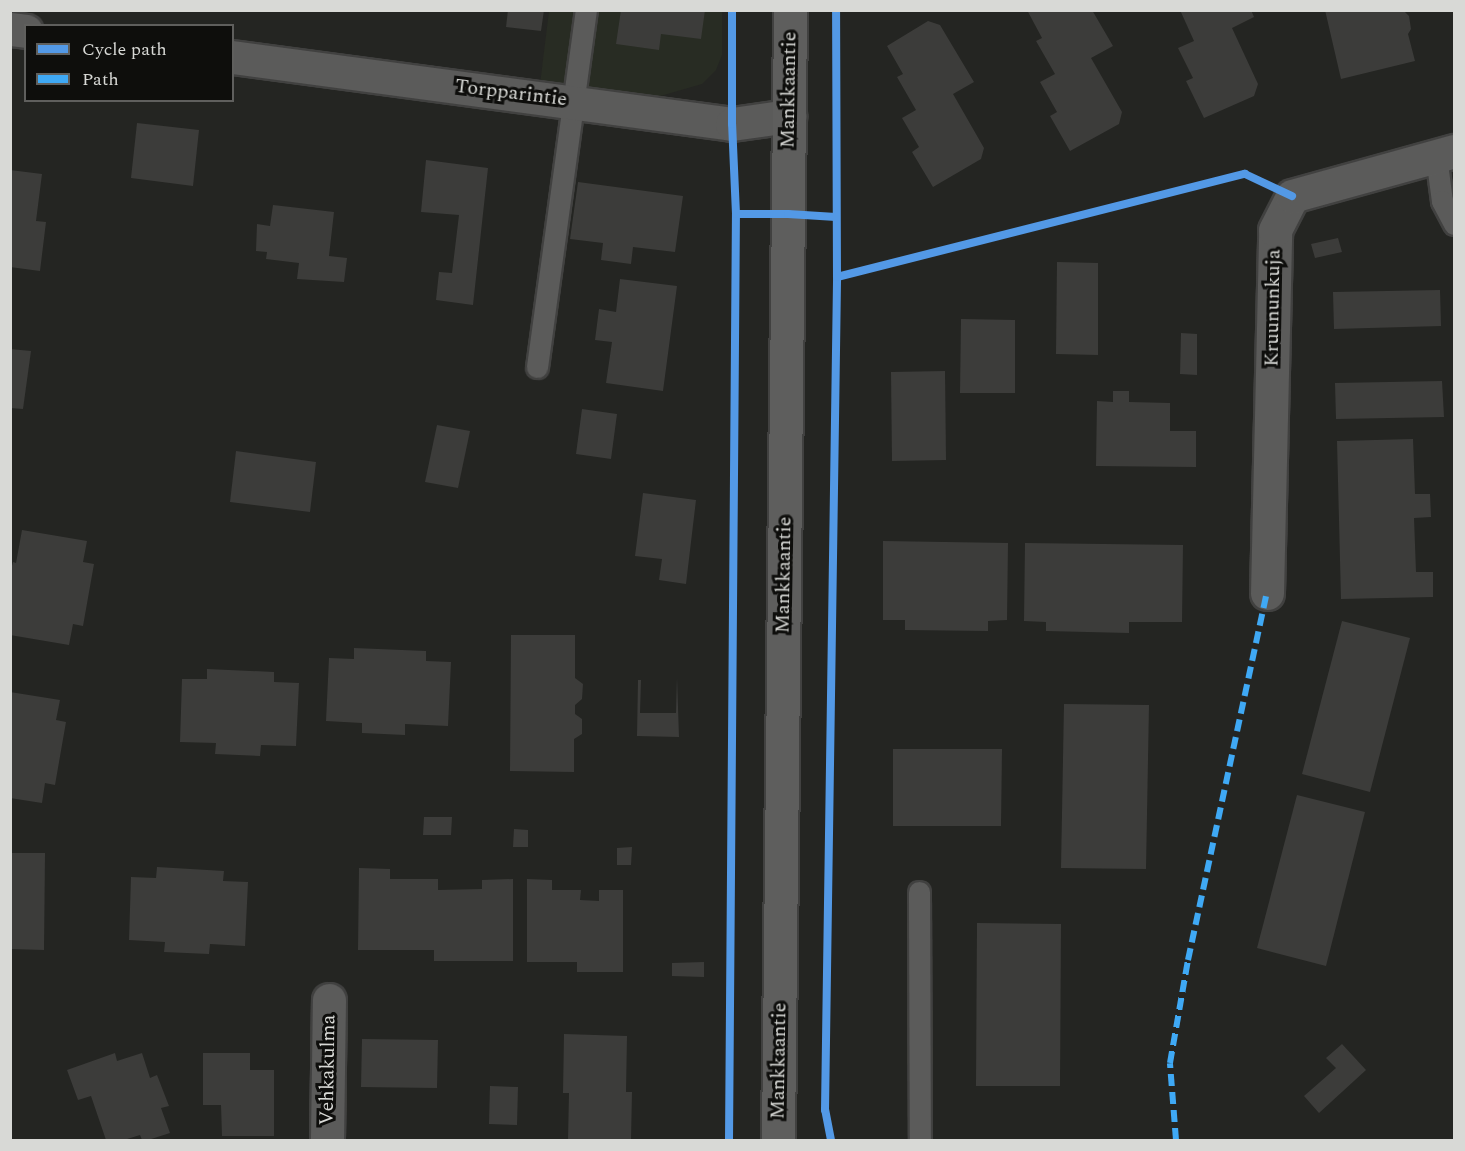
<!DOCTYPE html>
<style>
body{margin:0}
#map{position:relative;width:1465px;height:1151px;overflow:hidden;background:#242522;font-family:Spectral,serif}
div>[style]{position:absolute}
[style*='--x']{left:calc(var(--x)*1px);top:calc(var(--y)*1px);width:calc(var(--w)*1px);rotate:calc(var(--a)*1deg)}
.built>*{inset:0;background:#282c23}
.building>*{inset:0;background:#3c3c3a}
.roads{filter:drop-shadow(2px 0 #414140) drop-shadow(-2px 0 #414140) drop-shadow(0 2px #414140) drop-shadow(0 -2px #414140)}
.service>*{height:21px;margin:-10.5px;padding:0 10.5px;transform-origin:10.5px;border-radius:10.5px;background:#5b5b5a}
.minor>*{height:33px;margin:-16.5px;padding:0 16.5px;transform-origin:16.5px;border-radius:16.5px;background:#5b5b5a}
.secondary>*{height:33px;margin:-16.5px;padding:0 16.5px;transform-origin:16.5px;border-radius:16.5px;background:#5e5e5d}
.quiet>*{height:6px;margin-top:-3px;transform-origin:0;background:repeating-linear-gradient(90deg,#3fa9f5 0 12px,transparent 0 18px)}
.cycleway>*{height:8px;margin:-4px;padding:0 4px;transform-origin:4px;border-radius:4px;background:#5399e6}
span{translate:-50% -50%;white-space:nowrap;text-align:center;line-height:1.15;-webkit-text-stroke:6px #0e0e0c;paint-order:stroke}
.street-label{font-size:20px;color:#d8d9d6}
.frame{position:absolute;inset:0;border:12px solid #d8d9d6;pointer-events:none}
.legend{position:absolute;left:24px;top:24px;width:210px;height:78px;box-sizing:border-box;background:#0e0e0c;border:2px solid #5f5f5d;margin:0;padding:8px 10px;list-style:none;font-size:18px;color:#d8d9d6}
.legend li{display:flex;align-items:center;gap:12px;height:30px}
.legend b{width:30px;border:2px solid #5f5f5d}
</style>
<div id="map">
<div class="built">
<div style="clip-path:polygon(549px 11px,722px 11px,722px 55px,716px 70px,702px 84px,643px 101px,540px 84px)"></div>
</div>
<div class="building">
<div style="clip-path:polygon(508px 10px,544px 10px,541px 31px,506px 27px)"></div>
<div style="clip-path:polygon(621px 10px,705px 10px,701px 39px,661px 34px,659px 50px,616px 44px)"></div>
<div style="clip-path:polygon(1027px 10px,1092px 10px,1113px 46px,1091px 58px,1122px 112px,1119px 124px,1070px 151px,1050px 116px,1057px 112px,1040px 82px,1055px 74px,1036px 41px,1042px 38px)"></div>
<div style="clip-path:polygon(1180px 10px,1251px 10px,1254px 17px,1232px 28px,1258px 84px,1254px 96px,1204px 118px,1186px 81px,1193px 78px,1178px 48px,1194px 41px)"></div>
<div style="clip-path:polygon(1325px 10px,1403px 10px,1409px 16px,1411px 29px,1408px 34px,1415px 61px,1341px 79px)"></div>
<div style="clip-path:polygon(928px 21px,940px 25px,974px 82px,953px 94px,984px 148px,981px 159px,933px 187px,912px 152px,919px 147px,902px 118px,916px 110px,897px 77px,903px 74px,887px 46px)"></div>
<div style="clip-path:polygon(137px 123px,199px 130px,193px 186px,131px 178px)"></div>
<div style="clip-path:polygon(426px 160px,488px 168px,473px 305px,436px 300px,439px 272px,452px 273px,459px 215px,421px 212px)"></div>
<div style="clip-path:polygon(10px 170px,42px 174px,36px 221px,46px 222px,40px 271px,10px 267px)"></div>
<div style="clip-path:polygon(578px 182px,683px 196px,675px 252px,633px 247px,631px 264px,601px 260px,603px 243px,570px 239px)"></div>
<div style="clip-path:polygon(273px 205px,334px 212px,329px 256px,347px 258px,344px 282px,297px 279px,299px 263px,266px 259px,267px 252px,256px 251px,257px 224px,270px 226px)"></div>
<div style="clip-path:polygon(1338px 238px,1342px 252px,1315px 258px,1311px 244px)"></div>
<div style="clip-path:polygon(1057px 262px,1098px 263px,1098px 355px,1056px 354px)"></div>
<div style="clip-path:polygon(620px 279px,677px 286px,663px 391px,606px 383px,612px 342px,595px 340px,599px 309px,616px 312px)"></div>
<div style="clip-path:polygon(1440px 290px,1441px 326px,1334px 329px,1333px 292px)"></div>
<div style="clip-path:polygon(961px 319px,1015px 320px,1015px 393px,960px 393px)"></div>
<div style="clip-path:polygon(1181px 333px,1197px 334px,1197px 375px,1180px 374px)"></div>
<div style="clip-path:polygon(10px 349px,31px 351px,23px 409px,10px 408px)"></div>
<div style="clip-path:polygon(945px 371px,946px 460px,892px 461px,891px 372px)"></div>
<div style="clip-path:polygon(1442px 381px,1444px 417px,1336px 419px,1335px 383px)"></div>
<div style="clip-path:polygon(1113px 391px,1129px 391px,1129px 402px,1170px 403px,1170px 431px,1196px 431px,1196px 467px,1096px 466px,1097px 401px,1113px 402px)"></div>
<div style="clip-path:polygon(582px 409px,617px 414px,611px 459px,576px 454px)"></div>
<div style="clip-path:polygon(437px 425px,470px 431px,458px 488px,425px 482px)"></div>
<div style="clip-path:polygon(1413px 439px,1415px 494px,1430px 494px,1431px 517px,1414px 518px,1416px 572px,1433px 572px,1433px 597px,1341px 599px,1337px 441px)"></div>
<div style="clip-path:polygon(236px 451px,316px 462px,310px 512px,230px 502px)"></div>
<div style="clip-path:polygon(643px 493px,696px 500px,686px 584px,659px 580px,662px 559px,635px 556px)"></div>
<div style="clip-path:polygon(22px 530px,87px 541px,83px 562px,94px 564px,83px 626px,73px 624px,69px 645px,10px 635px,10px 573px,13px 562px,16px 563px)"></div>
<div style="clip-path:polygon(883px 541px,1008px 543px,1007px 620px,988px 621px,988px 631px,905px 630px,905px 620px,883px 620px)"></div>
<div style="clip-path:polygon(1025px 543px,1183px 545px,1182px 622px,1129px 622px,1129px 633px,1046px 631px,1046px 622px,1024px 621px)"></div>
<div style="clip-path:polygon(1342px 621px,1410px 638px,1370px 792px,1302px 774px)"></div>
<div style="clip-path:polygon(511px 635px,575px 635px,575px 678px,583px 684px,582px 699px,575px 705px,575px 714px,582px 719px,582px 734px,574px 739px,574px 772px,510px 771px)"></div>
<div style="clip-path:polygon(354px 648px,426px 651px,426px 661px,451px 662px,448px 726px,405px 724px,405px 735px,362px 733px,362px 723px,326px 721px,329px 658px,354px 659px)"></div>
<div style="clip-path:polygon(207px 669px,274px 672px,274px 682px,299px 683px,296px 746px,261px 745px,260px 756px,215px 754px,216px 743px,180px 742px,182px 679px,207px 679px)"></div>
<div style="clip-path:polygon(677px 677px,679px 737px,637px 736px,638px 680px,641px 680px,640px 713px,676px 713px)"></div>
<div style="clip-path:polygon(10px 692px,60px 700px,56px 720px,66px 722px,55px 785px,45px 783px,42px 803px,10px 798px)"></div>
<div style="clip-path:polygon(1064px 704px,1149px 705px,1146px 869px,1061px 868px)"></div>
<div style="clip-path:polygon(893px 749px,1002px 749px,1001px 826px,893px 826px)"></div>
<div style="clip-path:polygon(1297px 795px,1365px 812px,1326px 966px,1257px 948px)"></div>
<div style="clip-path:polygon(424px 817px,452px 817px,451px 835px,423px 835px)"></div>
<div style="clip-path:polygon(514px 829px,528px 830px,528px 847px,513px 847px)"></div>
<div style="clip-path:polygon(632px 847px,631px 865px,617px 865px,617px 848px)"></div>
<div style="clip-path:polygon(10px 853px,45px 853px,44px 950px,10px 949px)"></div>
<div style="clip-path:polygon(157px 867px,224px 871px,223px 881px,248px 882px,245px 946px,210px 944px,209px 954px,164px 952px,165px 942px,129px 940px,131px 877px,156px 878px)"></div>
<div style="clip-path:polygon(359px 868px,390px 869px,390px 879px,438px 879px,438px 890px,482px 889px,482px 880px,513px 879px,513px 961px,434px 961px,434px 950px,358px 950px)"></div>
<div style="clip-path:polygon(527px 879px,552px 880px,552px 890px,581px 890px,580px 900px,599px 901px,599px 890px,623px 890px,623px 972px,577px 972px,577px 962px,527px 962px)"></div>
<div style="clip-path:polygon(977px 923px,1061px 924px,1060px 1086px,976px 1086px)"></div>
<div style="clip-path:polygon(704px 962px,704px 977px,672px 976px,672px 963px)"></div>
<div style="clip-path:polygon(564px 1034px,627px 1036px,626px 1092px,632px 1092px,631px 1140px,568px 1140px,569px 1093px,563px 1093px)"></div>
<div style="clip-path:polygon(362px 1039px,438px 1040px,437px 1088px,361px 1087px)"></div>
<div style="clip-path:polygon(1342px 1044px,1366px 1070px,1319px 1113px,1304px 1096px,1336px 1068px,1326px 1058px)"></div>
<div style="clip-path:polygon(115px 1053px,117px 1061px,142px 1053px,150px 1078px,157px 1075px,169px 1106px,161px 1108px,170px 1133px,148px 1140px,142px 1140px,140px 1135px,124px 1140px,106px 1140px,91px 1096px,78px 1100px,67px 1070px)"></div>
<div style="clip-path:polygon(203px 1053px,250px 1053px,250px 1070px,274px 1070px,274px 1136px,222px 1136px,221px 1105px,203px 1105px)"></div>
<div style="clip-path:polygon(490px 1086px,518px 1087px,517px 1125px,489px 1124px)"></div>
</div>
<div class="roads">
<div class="service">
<div style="--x:1436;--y:156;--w:45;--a:82.4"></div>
<div style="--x:1442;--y:201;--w:26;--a:62"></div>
<div style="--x:537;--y:367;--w:360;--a:-82.2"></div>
<div style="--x:919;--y:892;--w:248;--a:89.8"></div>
</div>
<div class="minor">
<div style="--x:10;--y:29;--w:16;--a:7"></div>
<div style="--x:232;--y:57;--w:504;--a:7.63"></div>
<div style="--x:732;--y:124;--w:58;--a:-8"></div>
<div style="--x:1267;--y:593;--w:363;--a:-88.7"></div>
<div style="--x:1275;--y:230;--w:38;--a:-63"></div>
<div style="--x:1292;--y:196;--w:168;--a:-15.5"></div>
<div style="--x:327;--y:1140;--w:140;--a:-89.2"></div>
</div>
<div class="secondary">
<div style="--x:778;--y:1140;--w:1130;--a:-89.39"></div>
</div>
</div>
<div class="quiet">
<div style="--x:1176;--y:1140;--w:77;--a:-94.5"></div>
<div style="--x:1170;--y:1063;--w:105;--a:-80.1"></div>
<div style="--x:1188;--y:960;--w:375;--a:-77.9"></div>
</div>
<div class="cycleway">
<div style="--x:736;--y:214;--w:52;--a:0"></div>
<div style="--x:788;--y:214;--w:48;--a:3.6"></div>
<div style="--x:837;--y:277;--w:421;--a:-14.2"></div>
<div style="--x:1245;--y:174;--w:52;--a:25.1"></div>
<div style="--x:729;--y:1140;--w:926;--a:-89.57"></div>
<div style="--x:736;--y:214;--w:90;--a:-92.5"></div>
<div style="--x:732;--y:124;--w:114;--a:-90"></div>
<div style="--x:831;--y:1140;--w:31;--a:-101"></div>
<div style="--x:825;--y:1110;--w:833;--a:-89.17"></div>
<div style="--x:837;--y:277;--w:267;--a:-90.2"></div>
</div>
<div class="street-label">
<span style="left:789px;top:90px;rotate:-89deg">Mankkaantie</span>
<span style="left:511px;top:93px;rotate:7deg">Torpparintie</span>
<span style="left:1273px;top:308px;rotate:-89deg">Kruununkuja</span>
<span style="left:784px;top:575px;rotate:-89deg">Mankkaantie</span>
<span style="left:779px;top:1061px;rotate:-89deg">Mankkaantie</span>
<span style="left:328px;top:1070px;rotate:-89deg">Vehkakulma</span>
</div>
<div class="frame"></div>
<ul class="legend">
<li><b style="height:8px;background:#5399e6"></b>Cycle path</li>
<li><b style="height:8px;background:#3fa9f5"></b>Path</li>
</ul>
</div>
